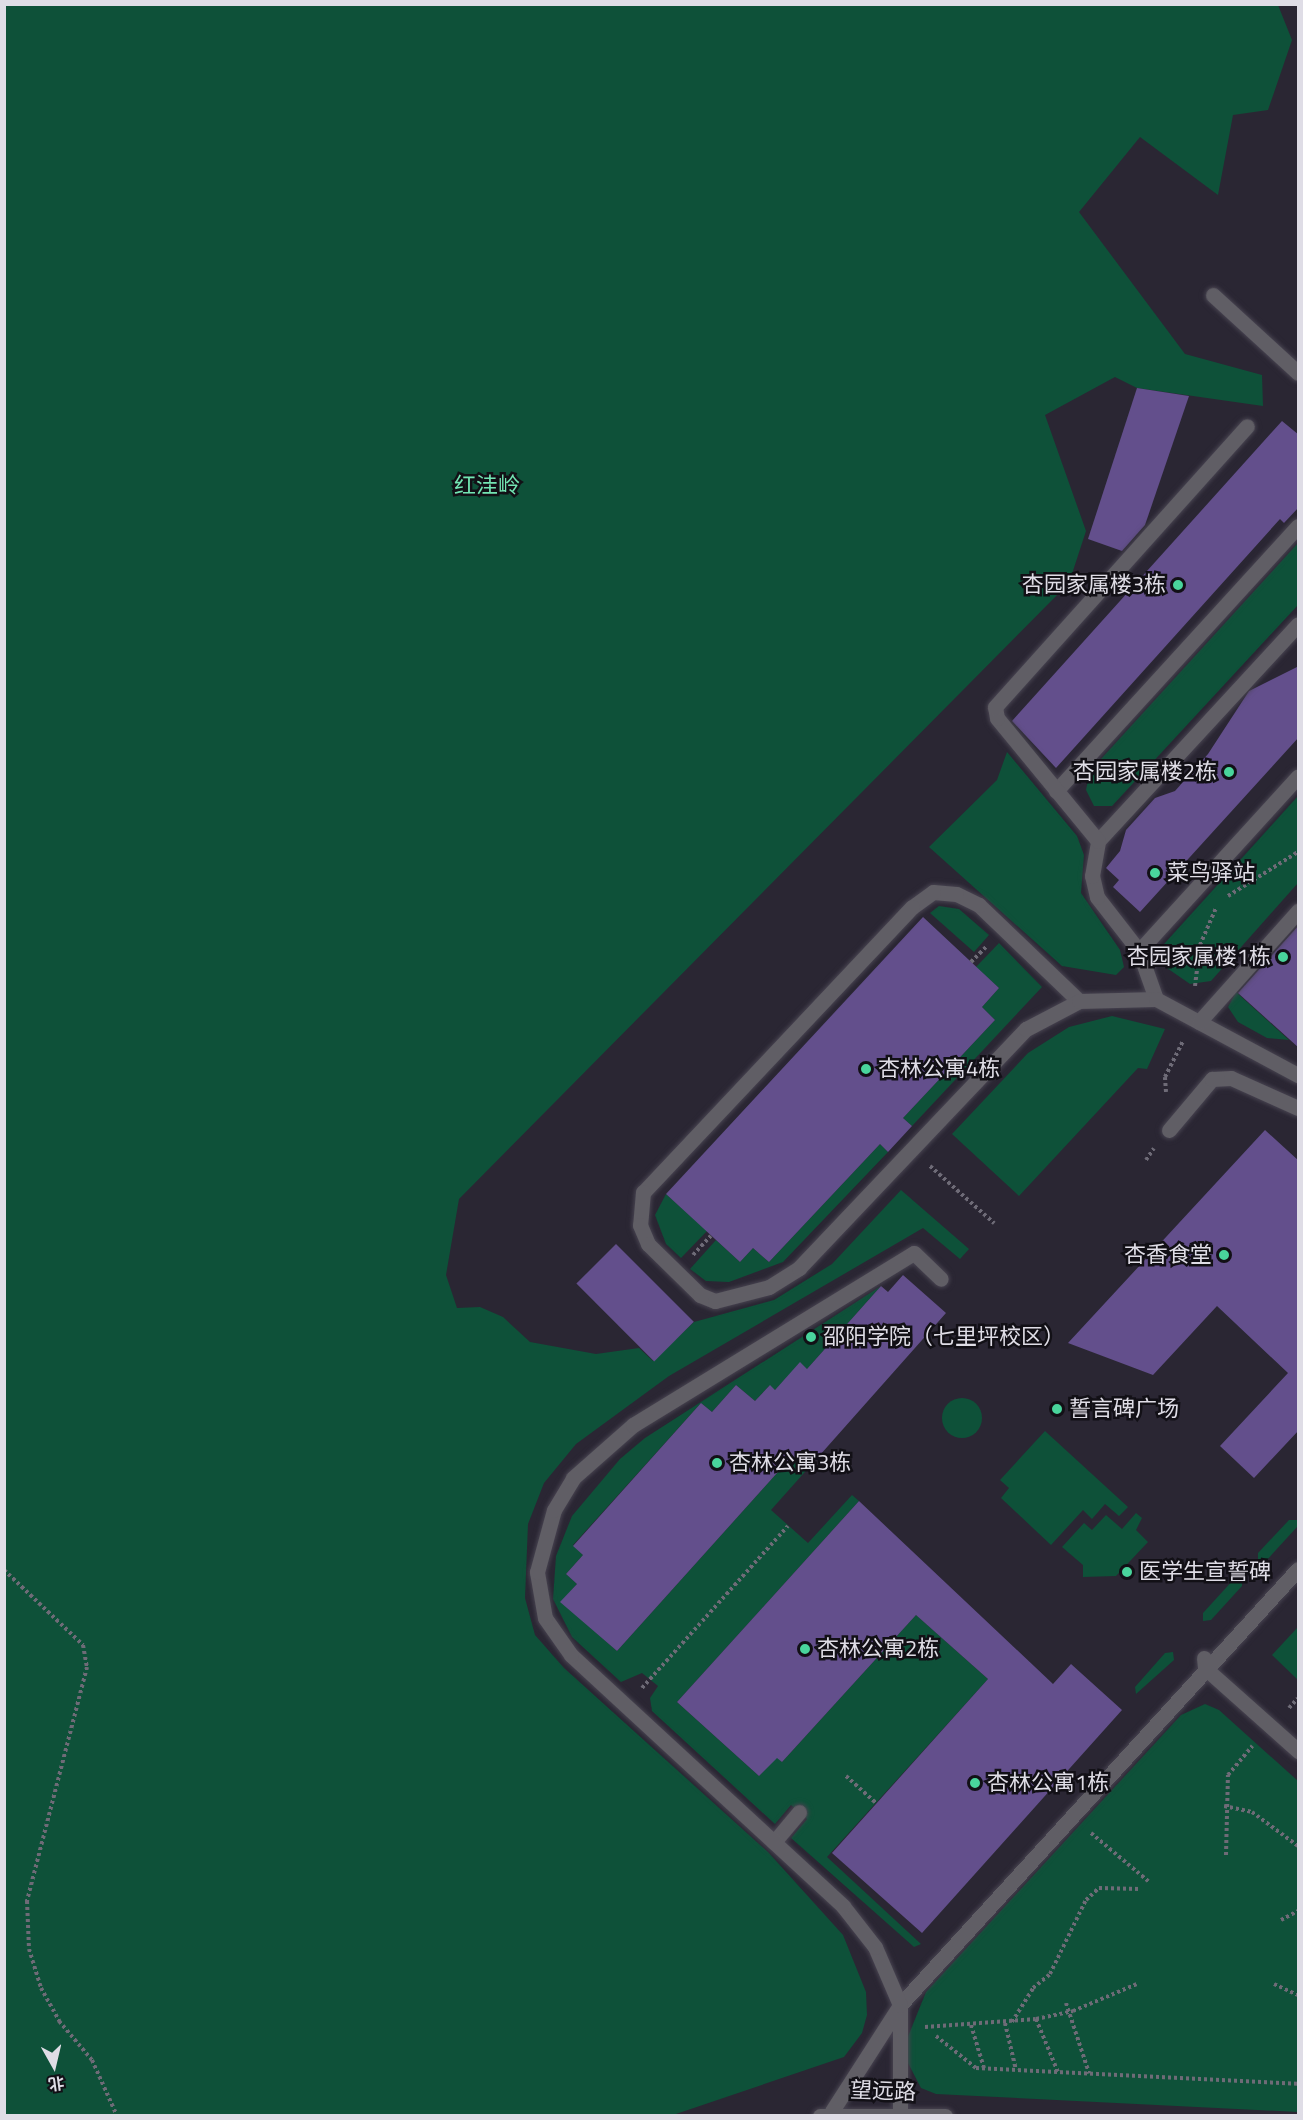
<!DOCTYPE html>
<meta charset="utf-8">
<style>
body{margin:0}
#map{position:relative;width:1303px;height:2120px;overflow:hidden;background:#2a2633;font-family:"Titillium Web","Noto Sans SC",sans-serif}
div>[style]{position:absolute}
.green>*{inset:0;background:#0e5139}
.round{border-radius:50%}
.building>*{inset:0;background:#634f8c;transform-origin:0 0}
.path>*{height:4px;margin-top:-2px;transform-origin:0;background:repeating-linear-gradient(90deg,#6e6b77 0 3px,transparent 0 6px)}
.roads{filter:drop-shadow(0 0 2px #474350) drop-shadow(0 0 2px #474350)}
.lane>*{height:15px;margin:-7.5px;padding:0 7.5px;transform-origin:7.5px;border-radius:7.5px;background:#605e65}
.dots>*{width:16px;height:16px;translate:-50% -50%;box-sizing:border-box;border:3px solid #121016;border-radius:50%}
span{translate:-50% -50%;white-space:nowrap;text-align:center;line-height:1.15;-webkit-text-stroke:5px #121016;paint-order:stroke}
.park-label{font-size:22px;color:#73e5b3}
.poi-label{font-size:22px;color:#dfdde6}
.right{translate:-100% -50%;text-align:right}
.left{translate:0 -50%;text-align:left}
.street-label{font-size:22px;color:#dfdde6}
.frame{position:absolute;inset:0;border:6px solid #dfdde6;pointer-events:none}
.north{position:absolute;left:24px;top:2036px;width:60px;height:60px;-webkit-text-stroke:4px #121016;paint-order:stroke;rotate:172deg;font-size:16px;font-weight:700;line-height:24px;text-align:center;color:#dfdde6}
.north::after{content:'';display:block;margin:auto;width:21px;height:27px;background:#dfdde6;clip-path:polygon(50% 0,100% 100%,50% 72%,0 100%)}
</style>
<div id="map">
<div class="green">
<i style="clip-path:polygon(5px 5px,1278px 5px,1292px 40px,1268px 110px,1233px 115px,1218px 195px,1140px 137px,1079px 212px,1185px 354px,1262px 375px,1263px 406px,1137px 388px,1115px 377px,1045px 415px,1086px 531px,1069px 583px,459px 1199px,446px 1275px,457px 1308px,480px 1307px,503px 1317px,530px 1342px,596px 1354px,639px 1348px,653px 1361px,694px 1322px,774px 1300px,832px 1264px,901px 1190px,969px 1249px,960px 1259px,923px 1228px,669px 1376px,576px 1444px,544px 1483px,528px 1524px,525px 1598px,535px 1635px,564px 1668px,768px 1852px,843px 1935px,866px 1992px,867px 2015px,862px 2033px,844px 2057px,673px 2115px,5px 2116px)"></i>
<i style="clip-path:polygon(1298px 543px,1298px 605px,1112px 806px,1094px 806px,1086px 790px,1090px 771px)"></i>
<i style="clip-path:polygon(1007px 752px,1077px 836px,1084px 855px,1081px 893px,1120px 950px,1124px 967px,1116px 975px,1062px 966px,929px 847px,997px 780px)"></i>
<i style="clip-path:polygon(1298px 796px,1298px 883px,1211px 981px,1190px 984px,1164px 966px,1164px 944px)"></i>
<i style="clip-path:polygon(939px 906px,959px 909px,989px 935px,974px 952px,930px 913px)"></i>
<i style="clip-path:polygon(999px 943px,1042px 987px,912px 1126px,903px 1118px,995px 1020px,982px 1007px,999px 988px,976px 967px)"></i>
<i style="clip-path:polygon(1236px 992px,1289px 1040px,1267px 1038px,1238px 1022px,1228px 1007px)"></i>
<i style="clip-path:polygon(1112px 1016px,1165px 1029px,1147px 1069px,1138px 1068px,1019px 1196px,952px 1134px,1028px 1053px,1069px 1027px)"></i>
<i style="clip-path:polygon(880px 1144px,888px 1152px,783px 1262px,729px 1282px,706px 1281px,690px 1269px,716px 1240px,740px 1262px,753px 1248px,769px 1262px)"></i>
<i style="clip-path:polygon(666px 1194px,707px 1231px,681px 1258px,666px 1244px,655px 1215px)"></i>
<i style="clip-path:polygon(881px 1286px,807px 1369px,800px 1363px,775px 1390px,769px 1386px,755px 1401px,736px 1385px,712px 1412px,701px 1403px,573px 1545px,583px 1555px,566px 1574px,577px 1584px,561px 1602px,617px 1651px,787px 1462px,801px 1454px,812px 1464px,771px 1510px,808px 1543px,852px 1495px,859px 1501px,677px 1702px,759px 1776px,777px 1757px,782px 1762px,916px 1615px,988px 1679px,827px 1857px,921px 1944px,914px 1947px,791px 1838px,807px 1819px,791px 1805px,775px 1824px,652px 1711px,650px 1698px,658px 1686px,642px 1673px,621px 1682px,572px 1637px,553px 1599px,556px 1556px,572px 1516px,620px 1459px,645px 1438px)"></i>
<i class="round" style="left:942px;top:1398px;width:40px;height:40px"></i>
<i style="clip-path:polygon(1045px 1431px,1128px 1507px,1119px 1516px,1105px 1504px,1092px 1519px,1083px 1510px,1051px 1545px,1001px 1498px,1009px 1488px,1000px 1480px)"></i>
<i style="clip-path:polygon(1136px 1513px,1142px 1518px,1136px 1530px,1148px 1542px,1116px 1576px,1083px 1577px,1083px 1565px,1062px 1547px,1084px 1523px,1092px 1530px,1106px 1515px,1122px 1529px)"></i>
<i style="clip-path:polygon(1289px 1520px,1297px 1520px,1297px 1527px,1266px 1561px,1258px 1562px,1258px 1553px)"></i>
<i style="clip-path:polygon(1234px 1579px,1242px 1580px,1242px 1586px,1211px 1620px,1203px 1621px,1203px 1613px)"></i>
<i style="clip-path:polygon(1298px 1627px,1298px 1680px,1272px 1655px)"></i>
<i style="clip-path:polygon(1165px 1653px,1173px 1652px,1174px 1660px,1136px 1694px,1135px 1687px)"></i>
<i style="clip-path:polygon(1205px 1704px,1219px 1710px,1298px 1781px,1298px 2112px,936px 2094px,921px 2088px,908px 2063px,907px 2039px,926px 1992px,1181px 1715px)"></i>
</div>
<div class="building">
<i style="clip-path:polygon(1137px 388px,1189px 396px,1145px 525px,1122px 551px,1088px 539px)"></i>
<i style="clip-path:polygon(1282px 421px,1299px 435px,1299px 507px,1284px 523px,1280px 519px,1056px 768px,1012px 721px)"></i>
<i style="clip-path:polygon(1299px 666px,1299px 737px,1140px 912px,1113px 887px,1119px 880px,1106px 868px,1120px 851px,1126px 830px,1155px 798px,1175px 791px,1208px 754px,1249px 691px)"></i>
<i style="clip-path:polygon(923px 917px,999px 988px,982px 1007px,995px 1020px,903px 1118px,912px 1126px,888px 1152px,880px 1144px,769px 1262px,753px 1248px,740px 1262px,666px 1194px)"></i>
<i style="clip-path:polygon(1299px 925px,1299px 1048px,1238px 993px)"></i>
<i style="clip-path:polygon(1265px 1130px,1299px 1161px,1299px 1430px,1254px 1478px,1220px 1446px,1288px 1373px,1217px 1306px,1153px 1375px,1068px 1343px)"></i>
<i style="left:616px;top:1244px;width:110px;height:56px;rotate:45deg"></i>
<i style="clip-path:polygon(903px 1275px,946px 1313px,812px 1464px,801px 1454px,791px 1465px,787px 1462px,617px 1651px,560px 1602px,577px 1584px,566px 1574px,583px 1555px,573px 1546px,701px 1403px,712px 1412px,736px 1385px,755px 1401px,770px 1385px,775px 1390px,800px 1362px,807px 1369px,881px 1286px,888px 1292px)"></i>
<i style="clip-path:polygon(859px 1501px,1053px 1684px,1071px 1664px,1122px 1710px,922px 1933px,832px 1853px,988px 1679px,916px 1615px,782px 1762px,777px 1758px,759px 1776px,677px 1702px)"></i>
</div>
<div class="path">
<i style="left:1228px;top:896px;width:83px;rotate:-32.2deg"></i>
<i style="left:971px;top:962px;width:21px;rotate:-45deg"></i>
<i style="left:1195px;top:986px;width:41px;rotate:-83deg"></i>
<i style="left:1200px;top:945px;width:40px;rotate:-66.6deg"></i>
<i style="left:1166px;top:1092px;width:15px;rotate:-94deg"></i>
<i style="left:1165px;top:1077px;width:40px;rotate:-63.4deg"></i>
<i style="left:1146px;top:1160px;width:14px;rotate:-56deg"></i>
<i style="left:930px;top:1166px;width:86px;rotate:41.7deg"></i>
<i style="left:693px;top:1255px;width:26px;rotate:-47deg"></i>
<i style="left:4px;top:1570px;width:109px;rotate:43.5deg"></i>
<i style="left:83px;top:1645px;width:22px;rotate:80deg"></i>
<i style="left:87px;top:1667px;width:242px;rotate:104.4deg"></i>
<i style="left:27px;top:1901px;width:48px;rotate:87.6deg"></i>
<i style="left:29px;top:1949px;width:41px;rotate:72.9deg"></i>
<i style="left:41px;top:1988px;width:38px;rotate:61deg"></i>
<i style="left:59px;top:2021px;width:51px;rotate:49.8deg"></i>
<i style="left:92px;top:2060px;width:61px;rotate:65.9deg"></i>
<i style="left:642px;top:1688px;width:218px;rotate:-48deg"></i>
<i style="left:1289px;top:1708px;width:13px;rotate:-48deg"></i>
<i style="left:846px;top:1776px;width:40px;rotate:42deg"></i>
<i style="left:1224px;top:1806px;width:29px;rotate:12deg"></i>
<i style="left:1252px;top:1812px;width:57px;rotate:36.5deg"></i>
<i style="left:1091px;top:1833px;width:75px;rotate:40.1deg"></i>
<i style="left:1226px;top:1855px;width:80px;rotate:-88.6deg"></i>
<i style="left:1228px;top:1775px;width:38px;rotate:-50deg"></i>
<i style="left:1281px;top:1920px;width:19px;rotate:-28deg"></i>
<i style="left:1274px;top:1984px;width:26px;rotate:25deg"></i>
<i style="left:1066px;top:2003px;width:74px;rotate:71.8deg"></i>
<i style="left:1036px;top:2019px;width:57px;rotate:67.5deg"></i>
<i style="left:1012px;top:2022px;width:40px;rotate:-58deg"></i>
<i style="left:1033px;top:1988px;width:22px;rotate:-39deg"></i>
<i style="left:1050px;top:1974px;width:82px;rotate:-64.1deg"></i>
<i style="left:1086px;top:1900px;width:18px;rotate:-43deg"></i>
<i style="left:1099px;top:1888px;width:41px;rotate:1.4deg"></i>
<i style="left:1005px;top:2023px;width:48px;rotate:76.8deg"></i>
<i style="left:971px;top:2025px;width:45px;rotate:73.2deg"></i>
<i style="left:925px;top:2027px;width:111px;rotate:-4.1deg"></i>
<i style="left:1036px;top:2019px;width:38px;rotate:-12deg"></i>
<i style="left:1073px;top:2011px;width:69px;rotate:-22.9deg"></i>
<i style="left:936px;top:2036px;width:51px;rotate:38.7deg"></i>
<i style="left:976px;top:2068px;width:322px;rotate:2.8deg"></i>
</div>
<div class="roads">
<div class="lane">
<i style="left:1213px;top:295px;width:115px;rotate:42.5deg"></i>
<i style="left:1056px;top:791px;width:359px;rotate:-47.6deg"></i>
<i style="left:1098px;top:841px;width:295px;rotate:-47.3deg"></i>
<i style="left:1139px;top:951px;width:236px;rotate:-47.7deg"></i>
<i style="left:1156px;top:999px;width:51px;rotate:-109.5deg"></i>
<i style="left:1139px;top:951px;width:68px;rotate:-127.9deg"></i>
<i style="left:1097px;top:897px;width:22px;rotate:-103deg"></i>
<i style="left:1092px;top:876px;width:36px;rotate:-80deg"></i>
<i style="left:1098px;top:841px;width:159px;rotate:-129.4deg"></i>
<i style="left:997px;top:718px;width:11px;rotate:-100deg"></i>
<i style="left:995px;top:707px;width:377px;rotate:-48.1deg"></i>
<i style="left:1079px;top:1001px;width:139px;rotate:-136.2deg"></i>
<i style="left:979px;top:905px;width:25px;rotate:-154deg"></i>
<i style="left:956px;top:894px;width:23px;rotate:-175deg"></i>
<i style="left:933px;top:892px;width:26px;rotate:144deg"></i>
<i style="left:912px;top:907px;width:392px;rotate:133.3deg"></i>
<i style="left:643px;top:1192px;width:33px;rotate:95deg"></i>
<i style="left:640px;top:1225px;width:21px;rotate:67deg"></i>
<i style="left:648px;top:1244px;width:73px;rotate:44.4deg"></i>
<i style="left:700px;top:1295px;width:16px;rotate:22deg"></i>
<i style="left:715px;top:1301px;width:56px;rotate:-14.5deg"></i>
<i style="left:769px;top:1287px;width:36px;rotate:-32deg"></i>
<i style="left:799px;top:1268px;width:330px;rotate:-46.5deg"></i>
<i style="left:1026px;top:1029px;width:60px;rotate:-27.8deg"></i>
<i style="left:1079px;top:1001px;width:77px;rotate:-1.5deg"></i>
<i style="left:1156px;top:999px;width:161px;rotate:28.2deg"></i>
<i style="left:1199px;top:1022px;width:149px;rotate:-48.3deg"></i>
<i style="left:1169px;top:1130px;width:67px;rotate:-49.9deg"></i>
<i style="left:1212px;top:1079px;width:19px;rotate:-3deg"></i>
<i style="left:1231px;top:1078px;width:73px;rotate:24.1deg"></i>
<i style="left:1204px;top:1658px;width:10px;rotate:84deg"></i>
<i style="left:1205px;top:1668px;width:125px;rotate:41.7deg"></i>
<i style="left:774px;top:1842px;width:39px;rotate:-50deg"></i>
<i style="left:832px;top:2111px;width:126px;rotate:-57.3deg"></i>
<i style="left:900px;top:2005px;width:590px;rotate:-47.61deg"></i>
<i style="left:820px;top:2116px;width:125px"></i>
<i style="left:900px;top:2116px;width:111px;rotate:-90deg"></i>
<i style="left:900px;top:2005px;width:63px;rotate:-113.3deg"></i>
<i style="left:875px;top:1947px;width:52px;rotate:-128deg"></i>
<i style="left:843px;top:1906px;width:370px;rotate:-137.3deg"></i>
<i style="left:571px;top:1655px;width:45px;rotate:-125.1deg"></i>
<i style="left:545px;top:1618px;width:47px;rotate:-99.9deg"></i>
<i style="left:537px;top:1572px;width:64px;rotate:-74.7deg"></i>
<i style="left:554px;top:1510px;width:37px;rotate:-59deg"></i>
<i style="left:573px;top:1478px;width:80px;rotate:-41.5deg"></i>
<i style="left:633px;top:1425px;width:329px;rotate:-31.5deg"></i>
<i style="left:914px;top:1253px;width:37px;rotate:44deg"></i>
</div>
</div>
<div class="dots">
<i style="left:1178px;top:585px;background:#49d49c"></i>
<i style="left:1229px;top:772px;background:#49d49c"></i>
<i style="left:1155px;top:873px;background:#49d49c"></i>
<i style="left:1283px;top:957px;background:#49d49c"></i>
<i style="left:866px;top:1069px;background:#49d49c"></i>
<i style="left:1224px;top:1255px;background:#49d49c"></i>
<i style="left:811px;top:1337px;background:#49d49c"></i>
<i style="left:1057px;top:1409px;background:#49d49c"></i>
<i style="left:717px;top:1463px;background:#49d49c"></i>
<i style="left:1127px;top:1572px;background:#49d49c"></i>
<i style="left:805px;top:1649px;background:#49d49c"></i>
<i style="left:975px;top:1783px;background:#49d49c"></i>
</div>
<div class="park-label">
<span style="left:487px;top:486px">红洼岭</span>
</div>
<div class="poi-label">
<span class="right" style="left:1166px;top:585px">杏园家属楼3栋</span>
<span class="right" style="left:1217px;top:772px">杏园家属楼2栋</span>
<span class="left" style="left:1167px;top:873px">菜鸟驿站</span>
<span class="right" style="left:1271px;top:957px">杏园家属楼1栋</span>
<span class="left" style="left:878px;top:1069px">杏林公寓4栋</span>
<span class="right" style="left:1212px;top:1255px">杏香食堂</span>
<span class="left" style="left:823px;top:1337px">邵阳学院（七里坪校区）</span>
<span class="left" style="left:1069px;top:1409px">誓言碑广场</span>
<span class="left" style="left:729px;top:1463px">杏林公寓3栋</span>
<span class="left" style="left:1139px;top:1572px">医学生宣誓碑</span>
<span class="left" style="left:817px;top:1649px">杏林公寓2栋</span>
<span class="left" style="left:987px;top:1783px">杏林公寓1栋</span>
</div>
<div class="street-label">
<span style="left:883px;top:2091px;rotate:2deg">望远路</span>
</div>
<div class="frame"></div>
<div class="north">北</div>
</div>
